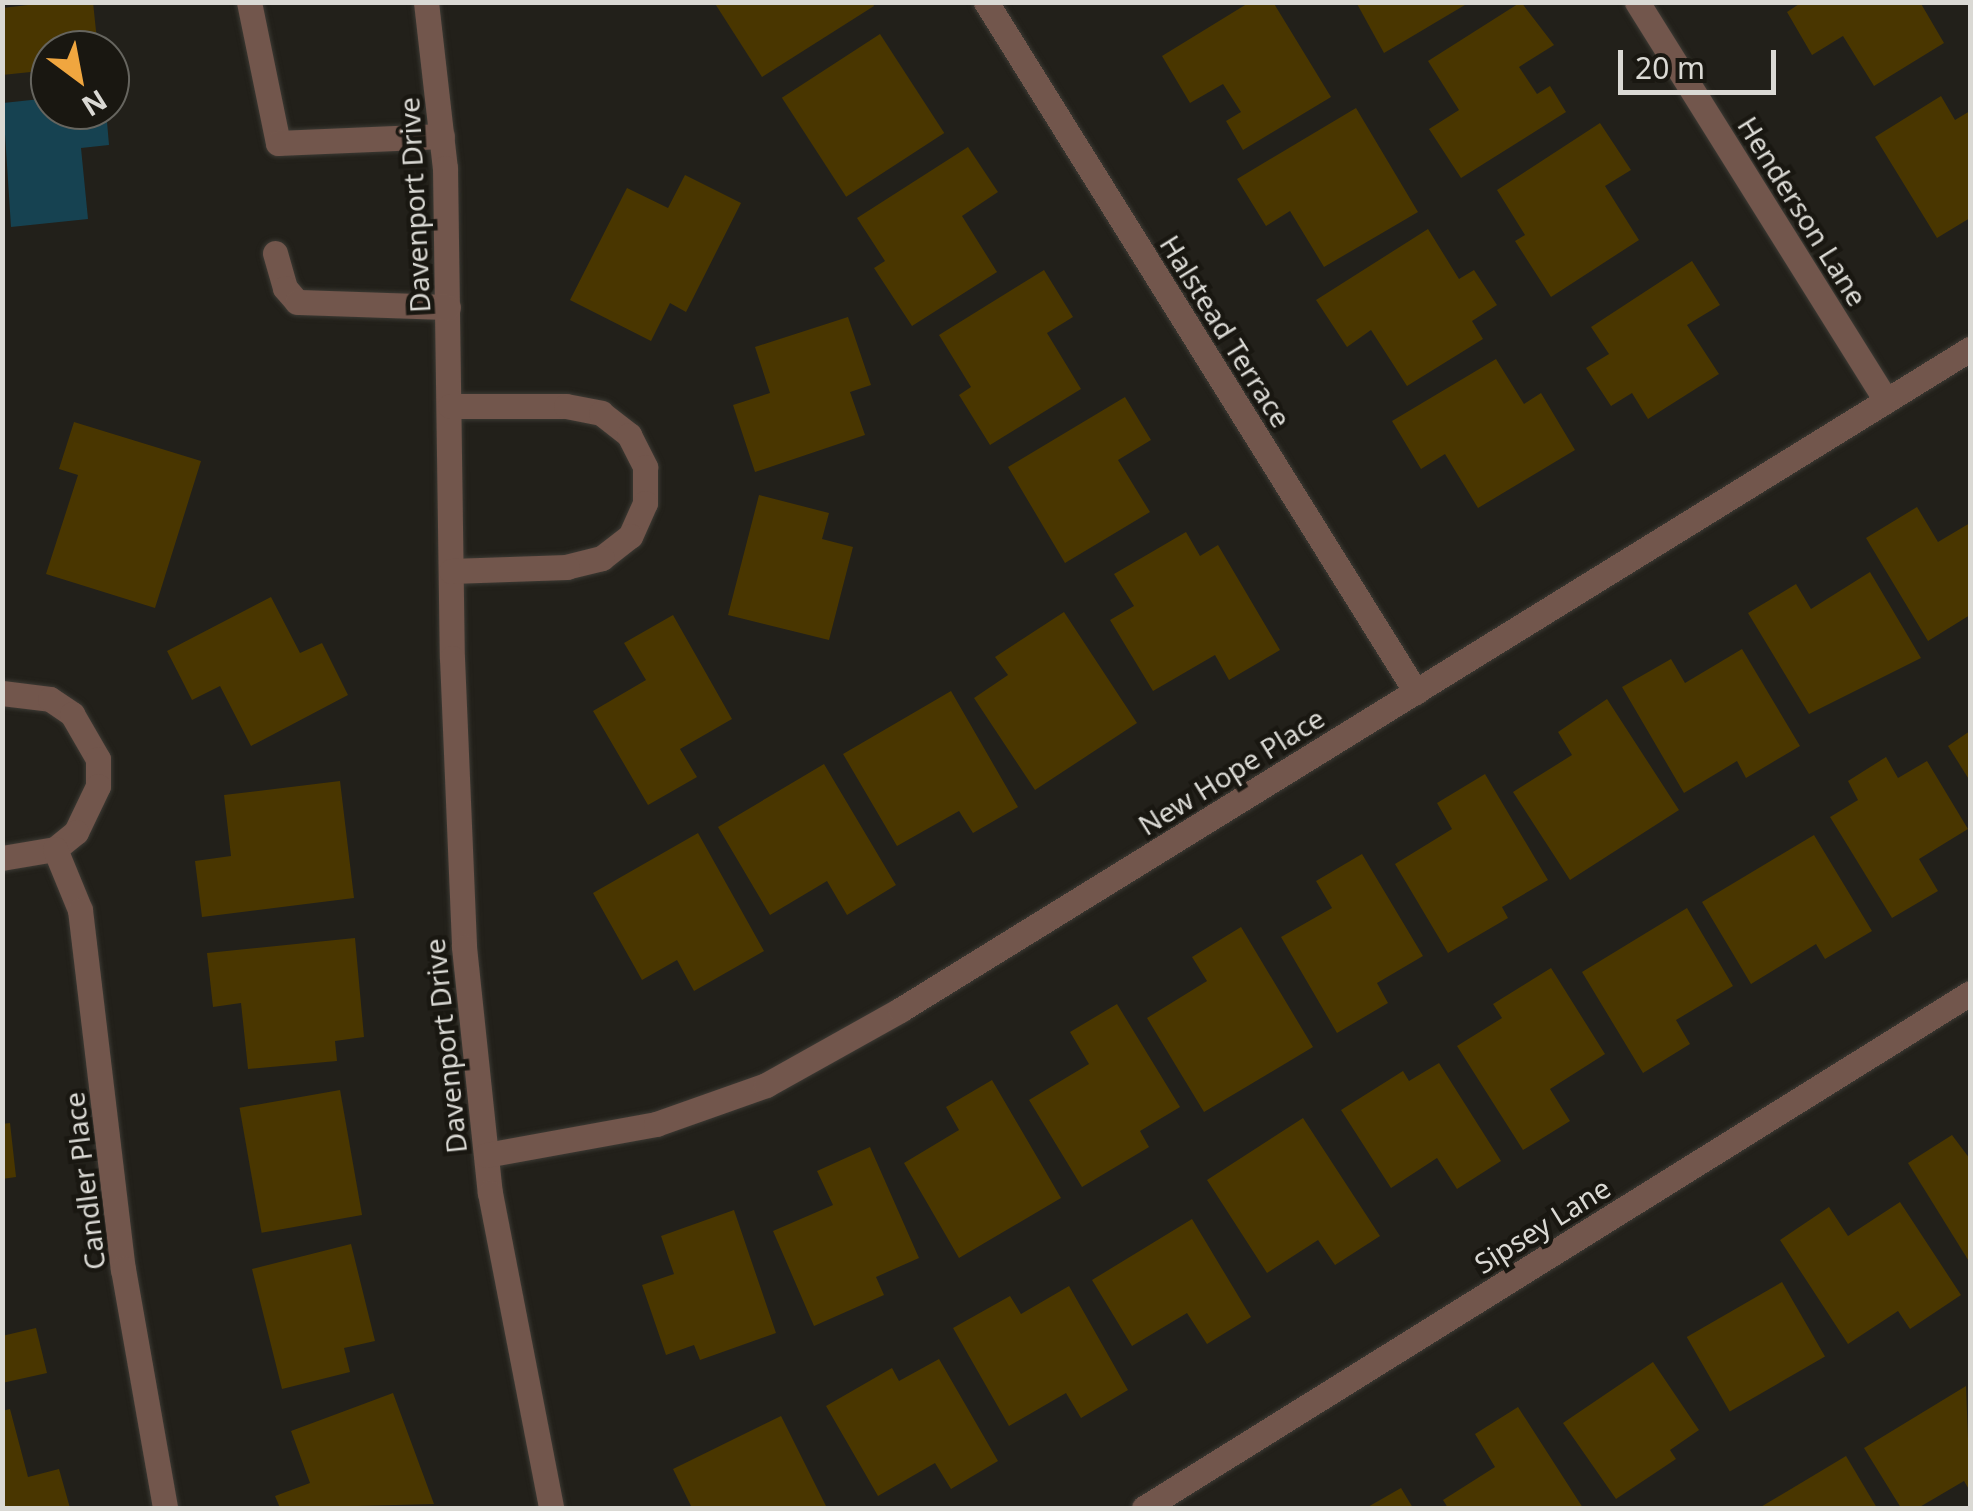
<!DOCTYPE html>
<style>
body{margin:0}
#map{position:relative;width:1973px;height:1511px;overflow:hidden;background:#22201a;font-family:"Noto Sans",sans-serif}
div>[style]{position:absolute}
.water>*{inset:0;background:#164251}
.building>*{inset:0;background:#493600;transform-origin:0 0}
.roads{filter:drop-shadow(0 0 2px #3c3a34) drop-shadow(0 0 2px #3c3a34)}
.minor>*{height:25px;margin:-12.5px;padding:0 12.5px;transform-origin:12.5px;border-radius:12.5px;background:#72564c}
span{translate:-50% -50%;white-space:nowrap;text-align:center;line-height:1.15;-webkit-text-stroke:9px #191711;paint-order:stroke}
.street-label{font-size:28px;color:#dad9d4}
.frame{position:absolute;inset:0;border:5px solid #dad9d4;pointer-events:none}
.north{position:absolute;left:30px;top:30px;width:100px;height:100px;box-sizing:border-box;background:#191711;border:2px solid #66655f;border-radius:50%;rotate:148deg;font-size:28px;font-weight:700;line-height:40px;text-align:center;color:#dad9d4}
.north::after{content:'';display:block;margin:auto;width:35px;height:45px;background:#f0a63f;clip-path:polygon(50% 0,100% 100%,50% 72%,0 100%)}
.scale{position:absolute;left:1618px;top:50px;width:158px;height:45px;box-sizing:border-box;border:5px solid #dad9d4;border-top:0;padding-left:12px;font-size:30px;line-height:35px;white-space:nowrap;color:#dad9d4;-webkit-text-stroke:8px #191711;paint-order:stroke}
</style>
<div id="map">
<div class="water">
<i style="clip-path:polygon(50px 98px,50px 110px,106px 110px,109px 145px,81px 148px,88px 219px,11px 227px,3px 103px)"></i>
</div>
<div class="building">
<i style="clip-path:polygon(54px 2px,93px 2px,98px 50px,50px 50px,50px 70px,2px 75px,2px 8px)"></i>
<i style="clip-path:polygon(714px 2px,872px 2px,874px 6px,762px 77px)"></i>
<i style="clip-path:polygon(1250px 2px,1273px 2px,1331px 97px,1243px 150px,1226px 121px,1241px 112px,1223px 84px,1190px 103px,1162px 56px)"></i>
<i style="clip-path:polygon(1356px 2px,1470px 2px,1384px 53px)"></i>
<i style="clip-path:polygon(1521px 2px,1554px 45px,1519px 67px,1537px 94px,1550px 86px,1566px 112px,1461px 178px,1429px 129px,1459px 110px,1428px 61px)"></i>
<i style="clip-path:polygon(1802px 2px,1920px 2px,1944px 43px,1874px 86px,1843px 36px,1812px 55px,1787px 12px)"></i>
<i style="left:880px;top:34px;width:118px;height:117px;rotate:57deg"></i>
<i style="clip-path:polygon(1941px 96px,1955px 120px,1970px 111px,1970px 218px,1937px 238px,1875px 137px)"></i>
<i style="clip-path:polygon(1356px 108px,1418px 212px,1324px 267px,1290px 211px,1266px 226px,1237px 179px)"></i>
<i style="clip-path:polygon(1600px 123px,1631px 170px,1605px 186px,1639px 240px,1551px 297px,1515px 241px,1525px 235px,1497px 190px)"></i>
<i style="clip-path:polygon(968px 147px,998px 192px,962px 216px,997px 272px,912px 326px,874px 268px,885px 261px,857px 218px)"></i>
<i style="clip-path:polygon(685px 175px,741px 203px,686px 312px,670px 303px,651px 341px,570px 300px,627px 188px,668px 208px)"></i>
<i style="clip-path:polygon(1428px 229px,1459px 279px,1474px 270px,1497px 305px,1472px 321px,1483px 339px,1407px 386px,1371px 330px,1347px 347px,1316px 300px)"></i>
<i style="clip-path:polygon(1692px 261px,1720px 305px,1687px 325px,1719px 374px,1648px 419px,1632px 393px,1611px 406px,1586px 368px,1609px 354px,1591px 327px)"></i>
<i style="clip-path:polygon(1044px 270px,1073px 317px,1047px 333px,1081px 389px,990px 445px,959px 395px,971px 387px,939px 335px)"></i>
<i style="clip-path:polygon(848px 317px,871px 385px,850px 392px,865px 435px,755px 472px,733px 405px,770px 393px,755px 347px)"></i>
<i style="clip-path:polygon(1496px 359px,1524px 404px,1541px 393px,1575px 450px,1478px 508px,1445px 454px,1421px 469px,1392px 421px)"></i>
<i style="clip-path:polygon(1125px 397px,1151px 440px,1118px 460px,1150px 512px,1065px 563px,1008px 467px)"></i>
<i style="clip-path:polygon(74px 422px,201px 461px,155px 608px,46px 574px,78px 475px,59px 469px)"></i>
<i style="clip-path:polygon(759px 495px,829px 513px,822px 539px,853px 547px,829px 640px,728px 615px)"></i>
<i style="clip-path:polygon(1917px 507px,1938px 542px,1970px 523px,1970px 615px,1928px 641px,1866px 538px)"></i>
<i style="clip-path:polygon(1186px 532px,1200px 556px,1218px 545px,1280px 650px,1229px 680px,1215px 655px,1153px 691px,1110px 620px,1134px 606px,1114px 574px)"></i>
<i style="clip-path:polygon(1870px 572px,1921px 658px,1809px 714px,1748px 613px,1796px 584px,1811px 609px)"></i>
<i style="clip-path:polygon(271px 597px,300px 653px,322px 643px,348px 695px,251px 746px,220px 686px,192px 700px,167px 651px)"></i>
<i style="clip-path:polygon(1064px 612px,1137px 723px,1035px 790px,974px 698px,1008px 675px,995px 657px)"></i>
<i style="clip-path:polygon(673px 615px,732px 719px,680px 749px,697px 777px,648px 805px,593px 711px,646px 680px,624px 643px)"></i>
<i style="clip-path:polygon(1742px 649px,1800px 746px,1746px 778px,1737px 761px,1684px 793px,1622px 687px,1671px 659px,1685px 683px)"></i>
<i style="clip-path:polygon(951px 691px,1018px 807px,973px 833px,959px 811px,897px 846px,843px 754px)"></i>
<i style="clip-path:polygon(1607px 699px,1679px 810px,1570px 880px,1513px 792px,1572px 755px,1558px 732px)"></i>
<i style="clip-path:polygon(1970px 731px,1970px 781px,1948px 746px)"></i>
<i style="clip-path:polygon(1886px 757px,1898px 778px,1927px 761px,1968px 829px,1919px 859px,1938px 891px,1892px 918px,1830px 817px,1858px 800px,1848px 781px)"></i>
<i style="clip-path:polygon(824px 764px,896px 885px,847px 915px,827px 881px,770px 915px,718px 827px)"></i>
<i style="clip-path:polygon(1485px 774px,1548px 880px,1502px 907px,1508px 918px,1448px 953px,1395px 864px,1452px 829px,1437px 803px)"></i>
<i style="clip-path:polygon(340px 781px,354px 898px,202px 917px,195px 861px,231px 856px,224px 795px)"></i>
<i style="clip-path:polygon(698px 833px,764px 951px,694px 991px,677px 960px,642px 980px,593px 893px)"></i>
<i style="clip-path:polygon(1814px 835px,1872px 931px,1825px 959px,1816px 944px,1751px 984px,1702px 902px)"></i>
<i style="clip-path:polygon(1362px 854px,1423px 956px,1377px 983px,1388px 1003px,1337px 1033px,1281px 937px,1332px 908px,1316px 881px)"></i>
<i style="clip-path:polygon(1687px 908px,1733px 986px,1676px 1020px,1690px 1044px,1643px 1073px,1582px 972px)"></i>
<i style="clip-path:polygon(1241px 927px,1313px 1047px,1204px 1112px,1147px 1018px,1207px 981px,1192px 957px)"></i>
<i style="clip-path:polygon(355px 938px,364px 1037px,335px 1041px,337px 1061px,248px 1069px,241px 1003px,213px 1007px,207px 953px)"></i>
<i style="clip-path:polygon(1551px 968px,1605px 1054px,1550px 1089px,1570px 1121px,1523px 1150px,1457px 1046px,1502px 1018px,1493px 1004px)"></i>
<i style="clip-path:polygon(1117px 1004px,1180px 1107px,1140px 1131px,1149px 1147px,1082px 1187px,1029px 1100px,1089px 1064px,1070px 1032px)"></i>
<i style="clip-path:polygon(1439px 1063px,1501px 1161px,1457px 1189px,1437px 1158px,1391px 1188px,1341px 1110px,1403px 1071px,1409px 1081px)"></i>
<i style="clip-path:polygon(992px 1080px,1061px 1198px,959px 1258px,904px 1163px,959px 1130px,946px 1107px)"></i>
<i style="left:340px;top:1090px;width:127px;height:102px;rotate:80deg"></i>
<i style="clip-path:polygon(1303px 1118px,1380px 1236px,1335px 1265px,1318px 1240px,1267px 1273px,1207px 1180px)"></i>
<i style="clip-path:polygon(10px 1123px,16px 1177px,2px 1179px,2px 1124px)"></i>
<i style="clip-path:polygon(1952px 1135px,1970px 1159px,1970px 1263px,1908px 1163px)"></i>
<i style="clip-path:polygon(870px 1147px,919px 1258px,876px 1277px,884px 1295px,814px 1326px,773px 1231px,833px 1205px,817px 1171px)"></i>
<i style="clip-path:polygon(1900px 1202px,1961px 1295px,1910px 1329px,1898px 1311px,1848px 1344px,1780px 1240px,1829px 1207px,1848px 1236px)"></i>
<i style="clip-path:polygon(734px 1210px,776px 1333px,700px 1360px,694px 1345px,666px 1355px,642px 1285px,674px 1274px,661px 1236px)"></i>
<i style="clip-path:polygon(1192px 1219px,1251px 1317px,1207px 1344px,1187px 1313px,1132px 1346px,1092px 1280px)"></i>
<i style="clip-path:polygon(351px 1244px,375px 1341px,344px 1348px,350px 1372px,282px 1389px,252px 1269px)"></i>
<i style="left:1782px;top:1282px;width:86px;height:110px;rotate:60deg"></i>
<i style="clip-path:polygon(1069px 1286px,1128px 1390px,1081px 1418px,1066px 1393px,1009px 1426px,953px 1328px,1010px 1296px,1021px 1314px)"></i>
<i style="clip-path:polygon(36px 1328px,47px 1373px,2px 1383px,2px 1336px)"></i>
<i style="clip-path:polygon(939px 1359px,998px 1461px,951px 1489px,935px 1463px,878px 1496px,826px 1406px,892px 1368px,899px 1381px)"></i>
<i style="clip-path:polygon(1653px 1362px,1699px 1430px,1670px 1450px,1676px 1459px,1616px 1499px,1563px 1423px)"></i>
<i style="clip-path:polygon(1966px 1386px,1970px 1491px,1964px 1481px,1918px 1508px,1901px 1508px,1864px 1448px)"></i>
<i style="clip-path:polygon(393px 1393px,434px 1504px,280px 1508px,275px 1496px,310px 1483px,291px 1431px)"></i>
<i style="clip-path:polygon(1518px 1407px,1583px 1508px,1448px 1508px,1443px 1500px,1495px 1467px,1475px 1434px)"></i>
<i style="clip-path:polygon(10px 1409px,28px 1477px,59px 1469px,70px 1508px,2px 1508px,2px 1411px)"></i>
<i style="clip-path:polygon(781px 1416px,827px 1508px,692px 1508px,673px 1469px)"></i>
<i style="clip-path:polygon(1846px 1456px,1877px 1508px,1759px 1508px)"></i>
<i style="clip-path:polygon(1401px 1488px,1413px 1508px,1366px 1508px)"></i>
</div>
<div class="roads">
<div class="minor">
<i style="left:249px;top:2px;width:144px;rotate:78.4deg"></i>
<i style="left:278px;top:143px;width:164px;rotate:-2.4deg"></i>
<i style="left:426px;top:2px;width:167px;rotate:83.5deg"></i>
<i style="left:445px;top:168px;width:490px;rotate:89.2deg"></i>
<i style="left:452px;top:658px;width:289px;rotate:87.6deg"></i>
<i style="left:464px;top:947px;width:247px;rotate:84deg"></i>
<i style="left:490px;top:1193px;width:321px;rotate:79deg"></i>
<i style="left:986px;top:2px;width:813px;rotate:58.07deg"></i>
<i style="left:1637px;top:2px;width:470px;rotate:58deg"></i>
<i style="left:275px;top:253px;width:36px;rotate:74deg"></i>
<i style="left:285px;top:288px;width:18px;rotate:49deg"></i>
<i style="left:297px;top:302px;width:151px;rotate:1.9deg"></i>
<i style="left:450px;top:406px;width:116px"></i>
<i style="left:566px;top:406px;width:36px;rotate:11deg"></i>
<i style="left:601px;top:413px;width:36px;rotate:38deg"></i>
<i style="left:629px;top:435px;width:36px;rotate:63deg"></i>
<i style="left:645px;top:467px;width:36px;rotate:90deg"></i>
<i style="left:645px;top:503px;width:36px;rotate:114deg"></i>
<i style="left:630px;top:536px;width:36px;rotate:142deg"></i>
<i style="left:602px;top:558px;width:36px;rotate:166deg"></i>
<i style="left:567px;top:567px;width:116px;rotate:178deg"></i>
<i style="left:2px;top:693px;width:48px;rotate:7.1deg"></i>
<i style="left:50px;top:699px;width:27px;rotate:34deg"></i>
<i style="left:72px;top:714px;width:52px;rotate:60deg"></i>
<i style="left:98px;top:759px;width:27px;rotate:90deg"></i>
<i style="left:98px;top:786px;width:51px;rotate:115.6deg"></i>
<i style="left:76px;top:832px;width:27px;rotate:141deg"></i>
<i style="left:55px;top:849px;width:54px;rotate:170.4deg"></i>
<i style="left:55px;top:849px;width:66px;rotate:67.7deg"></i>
<i style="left:80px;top:910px;width:362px;rotate:83.2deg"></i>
<i style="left:123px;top:1269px;width:243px;rotate:80deg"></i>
<i style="left:486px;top:1155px;width:173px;rotate:-10.3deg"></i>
<i style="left:656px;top:1124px;width:117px;rotate:-19.5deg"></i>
<i style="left:766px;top:1085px;width:154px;rotate:-29.2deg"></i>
<i style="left:900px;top:1010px;width:1258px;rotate:-31.71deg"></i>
<i style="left:1144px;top:1508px;width:973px;rotate:-31.94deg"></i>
</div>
</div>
<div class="street-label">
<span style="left:414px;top:205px;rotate:-93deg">Davenport Drive</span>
<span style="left:1803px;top:211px;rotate:58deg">Henderson Lane</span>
<span style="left:1226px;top:331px;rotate:58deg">Halstead Terrace</span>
<span style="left:1231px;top:771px;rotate:-32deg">New Hope Place</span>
<span style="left:445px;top:1046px;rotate:-96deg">Davenport Drive</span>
<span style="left:84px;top:1181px;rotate:-97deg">Candler Place</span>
<span style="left:1542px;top:1225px;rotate:-32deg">Sipsey Lane</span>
</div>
<div class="frame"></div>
<div class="north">N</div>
<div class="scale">20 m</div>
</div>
